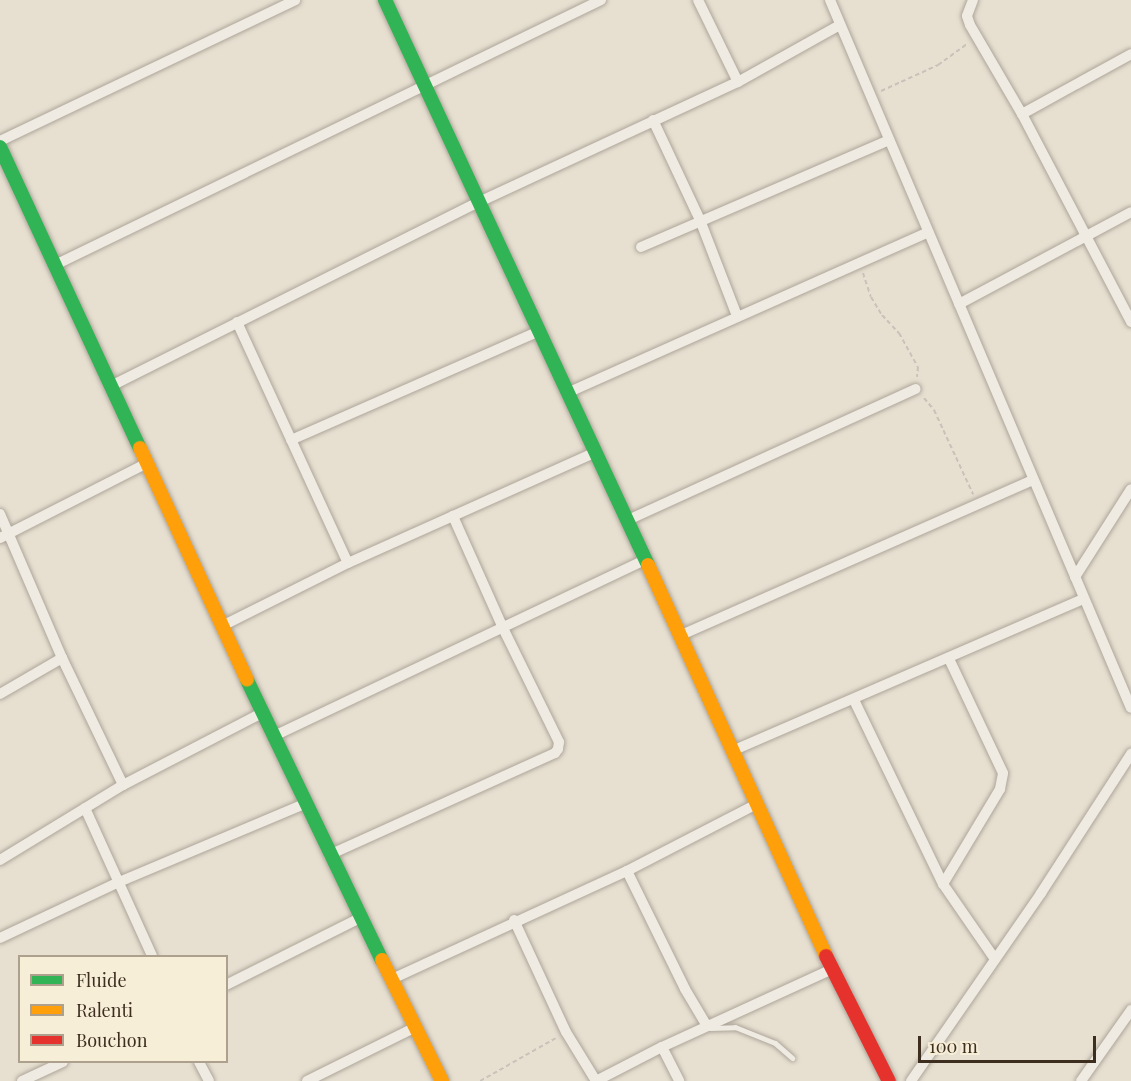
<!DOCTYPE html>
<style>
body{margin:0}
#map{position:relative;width:1131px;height:1081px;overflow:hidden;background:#e7e0d1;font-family:"Playfair Display",serif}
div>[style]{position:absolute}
.path>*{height:2px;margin-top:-1px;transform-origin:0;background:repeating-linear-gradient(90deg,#c8c2b9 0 4.5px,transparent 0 7.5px)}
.roads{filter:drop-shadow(0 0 2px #ada599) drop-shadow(0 0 2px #ada599)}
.lane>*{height:5px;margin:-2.5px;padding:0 2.5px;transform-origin:2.5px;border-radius:2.5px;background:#efebe3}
.street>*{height:10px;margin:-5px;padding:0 5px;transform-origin:5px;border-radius:5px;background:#efebe3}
.fast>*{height:14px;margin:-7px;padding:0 7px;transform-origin:7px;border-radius:7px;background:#30b455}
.slow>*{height:14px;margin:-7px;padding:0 7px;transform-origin:7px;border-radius:7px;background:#ff9f0a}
.jam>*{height:14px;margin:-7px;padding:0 7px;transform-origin:7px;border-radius:7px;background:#e5322d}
span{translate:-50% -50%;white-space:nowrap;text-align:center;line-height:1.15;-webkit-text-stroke:5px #f7eed8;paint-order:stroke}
.legend{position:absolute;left:18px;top:955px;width:210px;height:108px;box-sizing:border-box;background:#f7eed8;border:2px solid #ada18e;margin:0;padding:8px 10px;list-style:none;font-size:18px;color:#3d2e20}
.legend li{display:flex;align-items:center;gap:12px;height:30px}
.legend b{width:30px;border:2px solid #ada18e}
.scale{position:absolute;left:918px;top:1036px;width:178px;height:27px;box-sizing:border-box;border:3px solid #3d2e20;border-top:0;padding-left:8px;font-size:18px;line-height:21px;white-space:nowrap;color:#3d2e20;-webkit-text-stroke:4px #f7eed8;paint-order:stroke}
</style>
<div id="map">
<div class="path">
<i style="left:881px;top:91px;width:63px;rotate:-24.5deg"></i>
<i style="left:938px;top:65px;width:36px;rotate:-36deg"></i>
<i style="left:863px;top:273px;width:25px;rotate:72deg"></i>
<i style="left:871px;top:297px;width:21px;rotate:59deg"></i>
<i style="left:882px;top:315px;width:25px;rotate:47deg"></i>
<i style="left:899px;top:333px;width:39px;rotate:61deg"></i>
<i style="left:918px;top:367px;width:10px;rotate:96deg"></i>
<i style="left:924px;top:398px;width:16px;rotate:50deg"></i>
<i style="left:934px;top:410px;width:93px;rotate:65.1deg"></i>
<i style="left:480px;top:1081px;width:87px;rotate:-29.5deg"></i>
</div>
<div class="roads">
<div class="lane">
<i style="left:710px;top:1028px;width:25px;rotate:-2deg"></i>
<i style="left:735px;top:1027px;width:43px;rotate:21.8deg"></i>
<i style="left:775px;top:1043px;width:23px;rotate:41deg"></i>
</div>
<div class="street">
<i style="left:698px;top:0;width:91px;rotate:64deg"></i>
<i style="left:830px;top:0;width:769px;rotate:66.97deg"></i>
<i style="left:973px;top:0;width:17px;rotate:111deg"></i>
<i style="left:967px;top:16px;width:9px;rotate:72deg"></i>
<i style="left:970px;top:25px;width:103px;rotate:59.7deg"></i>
<i style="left:1022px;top:114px;width:235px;rotate:62.3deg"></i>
<i style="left:1022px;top:114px;width:124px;rotate:-28.8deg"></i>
<i style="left:653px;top:120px;width:110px;rotate:64.8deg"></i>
<i style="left:700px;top:220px;width:103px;rotate:68.9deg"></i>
<i style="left:0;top:141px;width:327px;rotate:-25.5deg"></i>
<i style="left:641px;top:247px;width:270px;rotate:-23.3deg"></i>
<i style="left:55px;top:265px;width:607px;rotate:-25.89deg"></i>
<i style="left:959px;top:304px;width:195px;rotate:-28.1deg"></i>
<i style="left:237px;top:322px;width:265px;rotate:65.3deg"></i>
<i style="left:111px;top:386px;width:411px;rotate:-26.6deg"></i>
<i style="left:479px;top:202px;width:285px;rotate:-24.9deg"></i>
<i style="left:738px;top:82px;width:117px;rotate:-29.2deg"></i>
<i style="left:567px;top:393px;width:395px;rotate:-24deg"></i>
<i style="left:291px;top:440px;width:271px;rotate:-23.7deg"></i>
<i style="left:0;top:514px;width:157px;rotate:66.7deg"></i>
<i style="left:62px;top:658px;width:141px;rotate:64.3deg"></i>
<i style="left:628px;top:520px;width:316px;rotate:-24.5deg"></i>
<i style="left:0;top:538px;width:165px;rotate:-27deg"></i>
<i style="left:1075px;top:577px;width:104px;rotate:-57.5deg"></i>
<i style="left:222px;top:626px;width:141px;rotate:-26.6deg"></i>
<i style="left:348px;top:563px;width:269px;rotate:-24.1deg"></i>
<i style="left:679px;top:636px;width:387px;rotate:-23.8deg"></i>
<i style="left:0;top:694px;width:72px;rotate:-30.1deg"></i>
<i style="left:854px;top:700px;width:204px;rotate:64.2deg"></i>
<i style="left:943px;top:884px;width:91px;rotate:55.3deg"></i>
<i style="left:274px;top:736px;width:411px;rotate:-25.4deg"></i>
<i style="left:732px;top:751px;width:383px;rotate:-23.4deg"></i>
<i style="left:85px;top:808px;width:162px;rotate:65.6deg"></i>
<i style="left:329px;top:855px;width:248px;rotate:-24.3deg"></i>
<i style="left:555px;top:753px;width:5px;rotate:-53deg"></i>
<i style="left:558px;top:749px;width:7px;rotate:-82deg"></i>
<i style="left:559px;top:742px;width:127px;rotate:-116.2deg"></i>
<i style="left:503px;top:628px;width:123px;rotate:-114.1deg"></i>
<i style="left:0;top:860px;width:144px;rotate:-31.4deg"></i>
<i style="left:123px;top:785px;width:157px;rotate:-27.4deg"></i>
<i style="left:627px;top:871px;width:131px;rotate:63.8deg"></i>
<i style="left:685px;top:989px;width:43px;rotate:59.3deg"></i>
<i style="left:943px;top:884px;width:111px;rotate:-59deg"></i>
<i style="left:1000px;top:789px;width:16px;rotate:-79deg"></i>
<i style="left:1003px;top:773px;width:126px;rotate:-115.3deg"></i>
<i style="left:514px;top:920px;width:123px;rotate:65.1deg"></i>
<i style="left:566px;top:1032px;width:57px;rotate:58.5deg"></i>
<i style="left:0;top:938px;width:132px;rotate:-25.2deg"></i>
<i style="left:119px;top:882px;width:202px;rotate:-22.8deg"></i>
<i style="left:392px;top:979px;width:259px;rotate:-24.7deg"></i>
<i style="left:627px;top:871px;width:144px;rotate:-27.3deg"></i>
<i style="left:226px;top:985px;width:152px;rotate:-26.6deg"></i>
<i style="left:662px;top:1047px;width:38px;rotate:63deg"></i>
<i style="left:199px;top:1062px;width:21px;rotate:62deg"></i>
<i style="left:22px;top:1081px;width:45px;rotate:-24.9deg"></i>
<i style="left:307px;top:1081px;width:122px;rotate:-26.4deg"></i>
<i style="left:596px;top:1081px;width:74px;rotate:-27.3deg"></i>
<i style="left:662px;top:1047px;width:187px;rotate:-24.6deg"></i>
<i style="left:911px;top:1081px;width:229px;rotate:-55.3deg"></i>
<i style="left:1041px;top:893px;width:166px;rotate:-57.1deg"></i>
<i style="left:1081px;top:1081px;width:87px;rotate:-54.8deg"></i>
</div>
<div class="fast">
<i style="left:385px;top:0;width:623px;rotate:65.04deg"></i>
<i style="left:0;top:147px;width:332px;rotate:65.1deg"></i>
<i style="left:247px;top:680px;width:311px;rotate:64.3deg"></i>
</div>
<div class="slow">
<i style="left:140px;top:448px;width:255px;rotate:65.2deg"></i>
<i style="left:648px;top:565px;width:430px;rotate:65.5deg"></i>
<i style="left:382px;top:960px;width:135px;rotate:63.6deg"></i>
</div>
<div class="jam">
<i style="left:826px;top:956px;width:140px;rotate:63.3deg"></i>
</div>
</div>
<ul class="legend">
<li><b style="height:8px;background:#30b455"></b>Fluide</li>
<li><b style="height:8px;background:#ff9f0a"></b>Ralenti</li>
<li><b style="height:8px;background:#e5322d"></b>Bouchon</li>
</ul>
<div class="scale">100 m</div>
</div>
